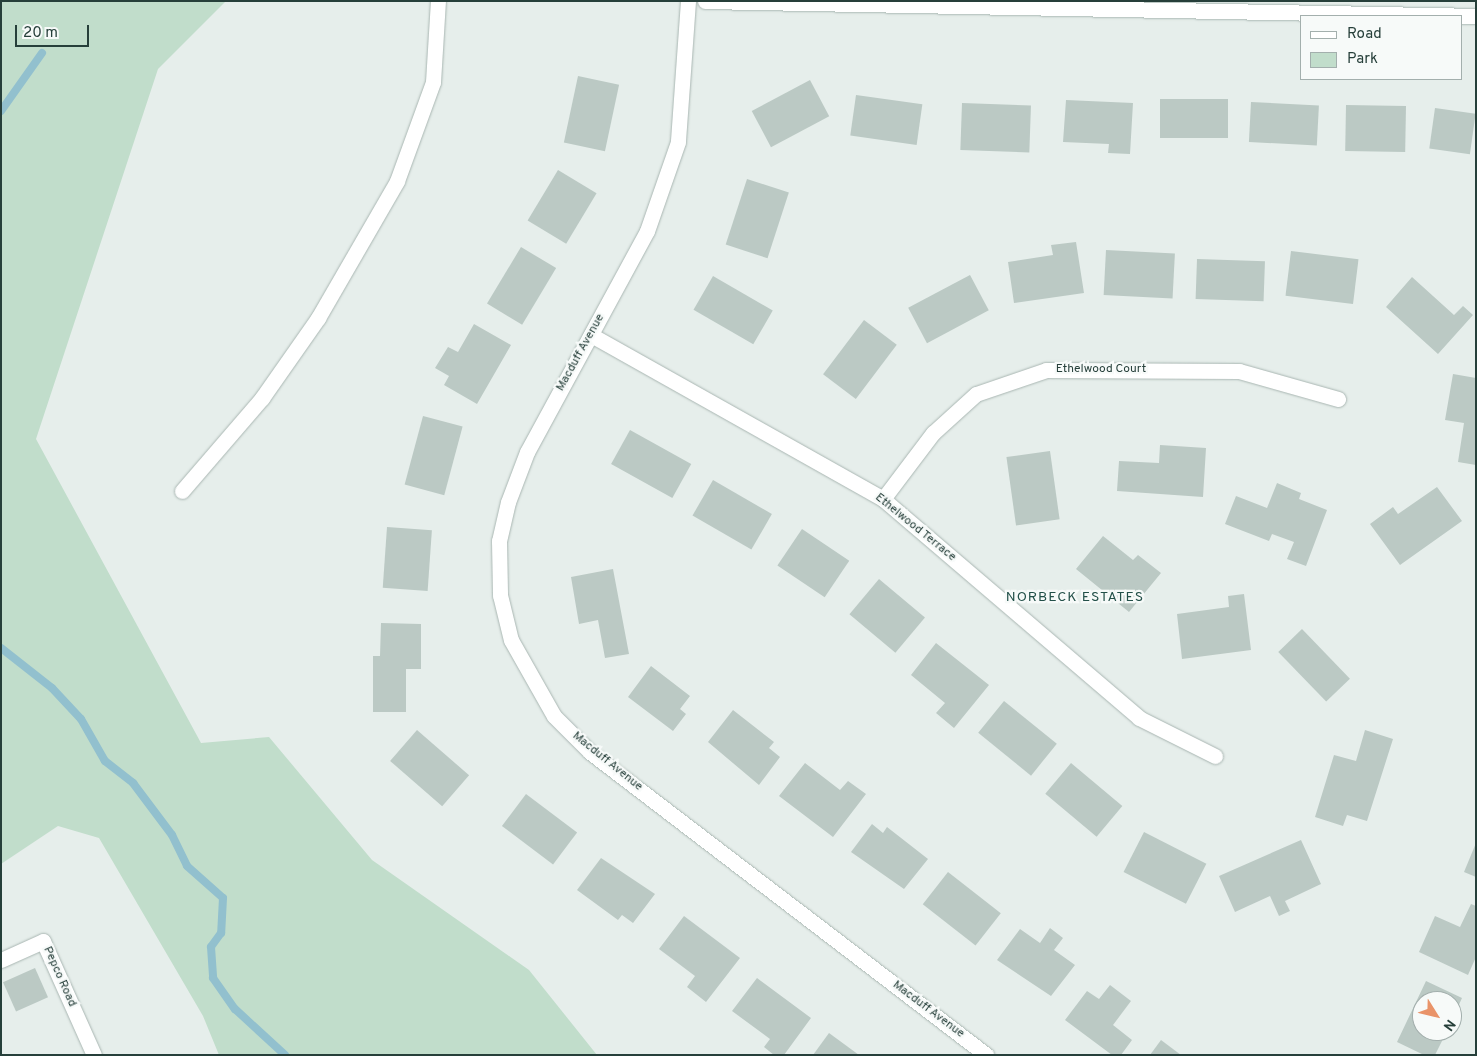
<!DOCTYPE html>
<style>
body{margin:0}
#map{position:relative;width:1477px;height:1056px;overflow:hidden;background:#e6eeeb;font-family:Overpass,sans-serif}
div>[style]{position:absolute}
.green>*{inset:0;background:#c1ddcb}
.stream>*{height:8px;margin:-4px;padding:0 4px;transform-origin:4px;border-radius:4px;background:#92c0ce}
.building>*{inset:0;background:#bbc9c4;transform-origin:0 0}
.roads{filter:drop-shadow(0 0 1px #a9b6b2) drop-shadow(0 0 1px #a9b6b2)}
.minor>*{height:15px;margin:-7.5px;padding:0 7.5px;transform-origin:7.5px;border-radius:7.5px;background:#fff}
span{translate:-50% -50%;white-space:nowrap;text-align:center;line-height:1.15;-webkit-text-stroke:4.5px #f7faf9;paint-order:stroke}
.street-label{font-size:12px;color:#263f3a}
.neighbourhood-label{font-size:14px;color:#235049;letter-spacing:1px}
.frame{position:absolute;inset:0;border:2px solid #263f3a;pointer-events:none}
.legend{position:absolute;left:1300px;top:15px;width:162px;height:65px;box-sizing:border-box;background:#f7faf9;border:1px solid #a3afad;margin:0;padding:6px 9px;list-style:none;font-size:15px;color:#263f3a}
.legend li{display:flex;align-items:center;gap:10px;height:25px}
.legend b{width:25px;border:1px solid #a3afad}
.north{position:absolute;left:1412px;top:991px;width:50px;height:50px;box-sizing:border-box;background:#f7faf9;border:1px solid #a3afad;border-radius:50%;rotate:126deg;font-size:14px;font-weight:700;line-height:20px;text-align:center;color:#263f3a}
.north::after{content:'';display:block;margin:auto;width:18px;height:22px;background:#e99369;clip-path:polygon(50% 0,100% 100%,50% 72%,0 100%)}
.scale{position:absolute;left:15px;top:25px;width:74px;height:22px;box-sizing:border-box;border:2px solid #263f3a;border-top:0;padding-left:6px;font-size:15px;line-height:18px;white-space:nowrap;color:#263f3a;-webkit-text-stroke:4px #f7faf9;paint-order:stroke}
</style>
<div id="map">
<div class="green">
<i style="clip-path:polygon(1px 1px,226px 1px,158px 69px,36px 439px,201px 743px,269px 737px,372px 860px,529px 970px,597px 1055px,219px 1055px,203px 1016px,99px 838px,58px 826px,1px 864px)"></i>
</div>
<div class="stream">
<i style="left:1px;top:111px;width:71px;rotate:-54.7deg"></i>
<i style="left:1px;top:648px;width:65px;rotate:38.1deg"></i>
<i style="left:52px;top:688px;width:42px;rotate:46.9deg"></i>
<i style="left:81px;top:719px;width:48px;rotate:60.3deg"></i>
<i style="left:105px;top:761px;width:36px;rotate:38deg"></i>
<i style="left:133px;top:783px;width:65px;rotate:53.1deg"></i>
<i style="left:172px;top:835px;width:34px;rotate:64deg"></i>
<i style="left:187px;top:866px;width:48px;rotate:41.6deg"></i>
<i style="left:223px;top:898px;width:35px;rotate:93deg"></i>
<i style="left:221px;top:933px;width:17px;rotate:126deg"></i>
<i style="left:211px;top:947px;width:31px;rotate:86deg"></i>
<i style="left:213px;top:978px;width:38px;rotate:55deg"></i>
<i style="left:235px;top:1009px;width:68px;rotate:42.6deg"></i>
</div>
<div class="building">
<i style="left:578px;top:76px;width:42px;height:68px;rotate:12deg"></i>
<i style="left:810px;top:80px;width:41px;height:66px;rotate:62deg"></i>
<i style="left:856px;top:95px;width:67px;height:41px;rotate:8deg"></i>
<i style="left:1160px;top:99px;width:68px;height:39px"></i>
<i style="clip-path:polygon(1066px 100px,1133px 103px,1130px 154px,1108px 153px,1109px 144px,1063px 142px)"></i>
<i style="left:1251px;top:102px;width:68px;height:40px;rotate:3deg"></i>
<i style="left:962px;top:103px;width:69px;height:47px;rotate:2deg"></i>
<i style="left:1346px;top:105px;width:60px;height:46px;rotate:1deg"></i>
<i style="left:1435px;top:108px;width:41px;height:41px;rotate:8deg"></i>
<i style="left:558px;top:170px;width:45px;height:59px;rotate:31deg"></i>
<i style="left:747px;top:179px;width:44px;height:69px;rotate:18deg"></i>
<i style="clip-path:polygon(1076px 242px,1084px 293px,1014px 303px,1008px 262px,1053px 255px,1051px 245px)"></i>
<i style="left:521px;top:247px;width:41px;height:66px;rotate:31deg"></i>
<i style="left:1106px;top:250px;width:69px;height:45px;rotate:3deg"></i>
<i style="left:1291px;top:251px;width:68px;height:45px;rotate:7deg"></i>
<i style="left:1197px;top:259px;width:68px;height:40px;rotate:2deg"></i>
<i style="left:970px;top:275px;width:40px;height:70px;rotate:62deg"></i>
<i style="left:713px;top:276px;width:69px;height:39px;rotate:30deg"></i>
<i style="clip-path:polygon(1412px 277px,1454px 315px,1463px 306px,1473px 315px,1438px 354px,1386px 307px)"></i>
<i style="left:864px;top:320px;width:41px;height:68px;rotate:37deg"></i>
<i style="clip-path:polygon(474px 324px,511px 345px,477px 404px,444px 385px,449px 376px,435px 368px,448px 347px,458px 352px)"></i>
<i style="clip-path:polygon(1453px 374px,1476px 378px,1476px 465px,1458px 462px,1464px 423px,1445px 420px)"></i>
<i style="left:423px;top:416px;width:41px;height:71px;rotate:15deg"></i>
<i style="left:630px;top:430px;width:70px;height:39px;rotate:29deg"></i>
<i style="clip-path:polygon(1160px 445px,1206px 448px,1203px 497px,1117px 491px,1119px 461px,1159px 463px)"></i>
<i style="left:1050px;top:451px;width:69px;height:44px;rotate:82deg"></i>
<i style="left:713px;top:480px;width:68px;height:41px;rotate:30deg"></i>
<i style="clip-path:polygon(1277px 483px,1301px 493px,1299px 499px,1327px 510px,1306px 566px,1287px 559px,1294px 542px,1272px 534px,1269px 541px,1225px 524px,1236px 496px,1267px 508px)"></i>
<i style="clip-path:polygon(1437px 487px,1462px 521px,1400px 565px,1370px 524px,1393px 507px,1398px 514px)"></i>
<i style="left:387px;top:527px;width:45px;height:61px;rotate:4deg"></i>
<i style="left:802px;top:529px;width:57px;height:44px;rotate:34deg"></i>
<i style="clip-path:polygon(1103px 536px,1133px 560px,1138px 555px,1161px 573px,1129px 612px,1076px 569px)"></i>
<i style="clip-path:polygon(613px 569px,629px 654px,605px 658px,598px 620px,579px 624px,571px 577px)"></i>
<i style="left:879px;top:579px;width:60px;height:46px;rotate:40deg"></i>
<i style="clip-path:polygon(1244px 594px,1251px 650px,1182px 659px,1177px 614px,1229px 607px,1228px 596px)"></i>
<i style="clip-path:polygon(381px 623px,421px 624px,421px 669px,406px 669px,406px 712px,373px 712px,373px 656px,380px 656px)"></i>
<i style="left:1302px;top:629px;width:69px;height:33px;rotate:46deg"></i>
<i style="clip-path:polygon(936px 643px,989px 685px,954px 728px,936px 713px,945px 703px,911px 675px)"></i>
<i style="clip-path:polygon(651px 666px,690px 696px,680px 709px,686px 714px,673px 731px,628px 697px)"></i>
<i style="left:1004px;top:701px;width:68px;height:41px;rotate:39deg"></i>
<i style="clip-path:polygon(733px 710px,774px 742px,769px 748px,780px 757px,759px 785px,708px 742px)"></i>
<i style="left:417px;top:730px;width:69px;height:41px;rotate:41deg"></i>
<i style="clip-path:polygon(1365px 730px,1393px 739px,1367px 821px,1347px 815px,1343px 826px,1315px 817px,1334px 755px,1356px 761px)"></i>
<i style="clip-path:polygon(805px 763px,840px 790px,848px 781px,866px 794px,833px 837px,779px 796px)"></i>
<i style="left:1071px;top:763px;width:67px;height:40px;rotate:40deg"></i>
<i style="left:526px;top:794px;width:64px;height:40px;rotate:37deg"></i>
<i style="clip-path:polygon(872px 824px,883px 833px,887px 827px,928px 859px,904px 889px,851px 852px)"></i>
<i style="left:1144px;top:832px;width:70px;height:45px;rotate:27deg"></i>
<i style="clip-path:polygon(1301px 840px,1321px 884px,1285px 901px,1290px 911px,1279px 916px,1270px 896px,1235px 912px,1219px 876px)"></i>
<i style="clip-path:polygon(1476px 843px,1476px 877px,1464px 872px)"></i>
<i style="clip-path:polygon(601px 858px,655px 894px,633px 923px,622px 915px,618px 920px,577px 890px)"></i>
<i style="left:948px;top:872px;width:67px;height:41px;rotate:38deg"></i>
<i style="clip-path:polygon(1471px 904px,1476px 906px,1476px 957px,1468px 975px,1419px 952px,1435px 916px,1460px 927px)"></i>
<i style="clip-path:polygon(684px 916px,740px 958px,706px 1002px,687px 987px,695px 976px,659px 949px)"></i>
<i style="clip-path:polygon(1050px 928px,1063px 938px,1054px 950px,1075px 965px,1051px 996px,997px 960px,1020px 929px,1040px 943px)"></i>
<i style="left:35px;top:968px;width:32px;height:35px;rotate:66deg"></i>
<i style="clip-path:polygon(757px 978px,811px 1018px,784px 1055px,774px 1055px,764px 1047px,770px 1039px,732px 1011px)"></i>
<i style="clip-path:polygon(1426px 981px,1462px 998px,1452px 1020px,1452px 1001px,1422px 1001px,1422px 1031px,1447px 1031px,1435px 1055px,1424px 1055px,1397px 1042px)"></i>
<i style="clip-path:polygon(1110px 985px,1131px 1001px,1113px 1025px,1132px 1040px,1121px 1055px,1112px 1055px,1065px 1020px,1087px 991px,1099px 999px)"></i>
<i style="clip-path:polygon(829px 1033px,859px 1055px,813px 1055px)"></i>
<i style="clip-path:polygon(1161px 1040px,1181px 1055px,1150px 1055px)"></i>
</div>
<div class="roads">
<div class="minor">
<i style="left:688px;top:1px;width:141px;rotate:94.1deg"></i>
<i style="left:678px;top:142px;width:94px;rotate:109.2deg"></i>
<i style="left:647px;top:231px;width:251px;rotate:118.5deg"></i>
<i style="left:527px;top:452px;width:53px;rotate:110.8deg"></i>
<i style="left:508px;top:502px;width:40px;rotate:103deg"></i>
<i style="left:499px;top:541px;width:54px;rotate:88.9deg"></i>
<i style="left:500px;top:595px;width:46px;rotate:76.3deg"></i>
<i style="left:511px;top:640px;width:87px;rotate:60.5deg"></i>
<i style="left:554px;top:716px;width:51px;rotate:45deg"></i>
<i style="left:590px;top:752px;width:499px;rotate:37.4deg"></i>
<i style="left:705px;top:1px;width:771px;rotate:1.11deg"></i>
<i style="left:591px;top:335px;width:335px;rotate:29.3deg"></i>
<i style="left:883px;top:499px;width:337px;rotate:40.5deg"></i>
<i style="left:1139px;top:718px;width:85px;rotate:26.6deg"></i>
<i style="left:182px;top:491px;width:123px;rotate:-49.3deg"></i>
<i style="left:262px;top:398px;width:98px;rotate:-55deg"></i>
<i style="left:318px;top:318px;width:158px;rotate:-60deg"></i>
<i style="left:397px;top:181px;width:105px;rotate:-70deg"></i>
<i style="left:433px;top:82px;width:81px;rotate:-86.5deg"></i>
<i style="left:883px;top:499px;width:83px;rotate:-52.9deg"></i>
<i style="left:933px;top:433px;width:58px;rotate:-42.2deg"></i>
<i style="left:976px;top:394px;width:74px;rotate:-18.9deg"></i>
<i style="left:1046px;top:370px;width:193px;rotate:0.3deg"></i>
<i style="left:1239px;top:371px;width:103px;rotate:15.8deg"></i>
<i style="left:1px;top:960px;width:46px;rotate:-24.3deg"></i>
<i style="left:43px;top:941px;width:125px;rotate:65.9deg"></i>
</div>
</div>
<div class="street-label">
<span style="left:581px;top:353px;rotate:-61deg">Macduff Avenue</span>
<span style="left:1101px;top:370px">Ethelwood Court</span>
<span style="left:915px;top:528px;rotate:39deg">Ethelwood Terrace</span>
<span style="left:607px;top:762px;rotate:39deg">Macduff Avenue</span>
<span style="left:59px;top:977px;rotate:66deg">Pepco Road</span>
<span style="left:928px;top:1010px;rotate:37deg">Macduff Avenue</span>
</div>
<div class="neighbourhood-label">
<span style="left:1075px;top:598px">NORBECK ESTATES</span>
</div>
<div class="frame"></div>
<ul class="legend">
<li><b style="height:6px;background:#fff"></b>Road</li>
<li><b style="height:14px;background:#c1ddcb"></b>Park</li>
</ul>
<div class="north">N</div>
<div class="scale">20 m</div>
</div>
